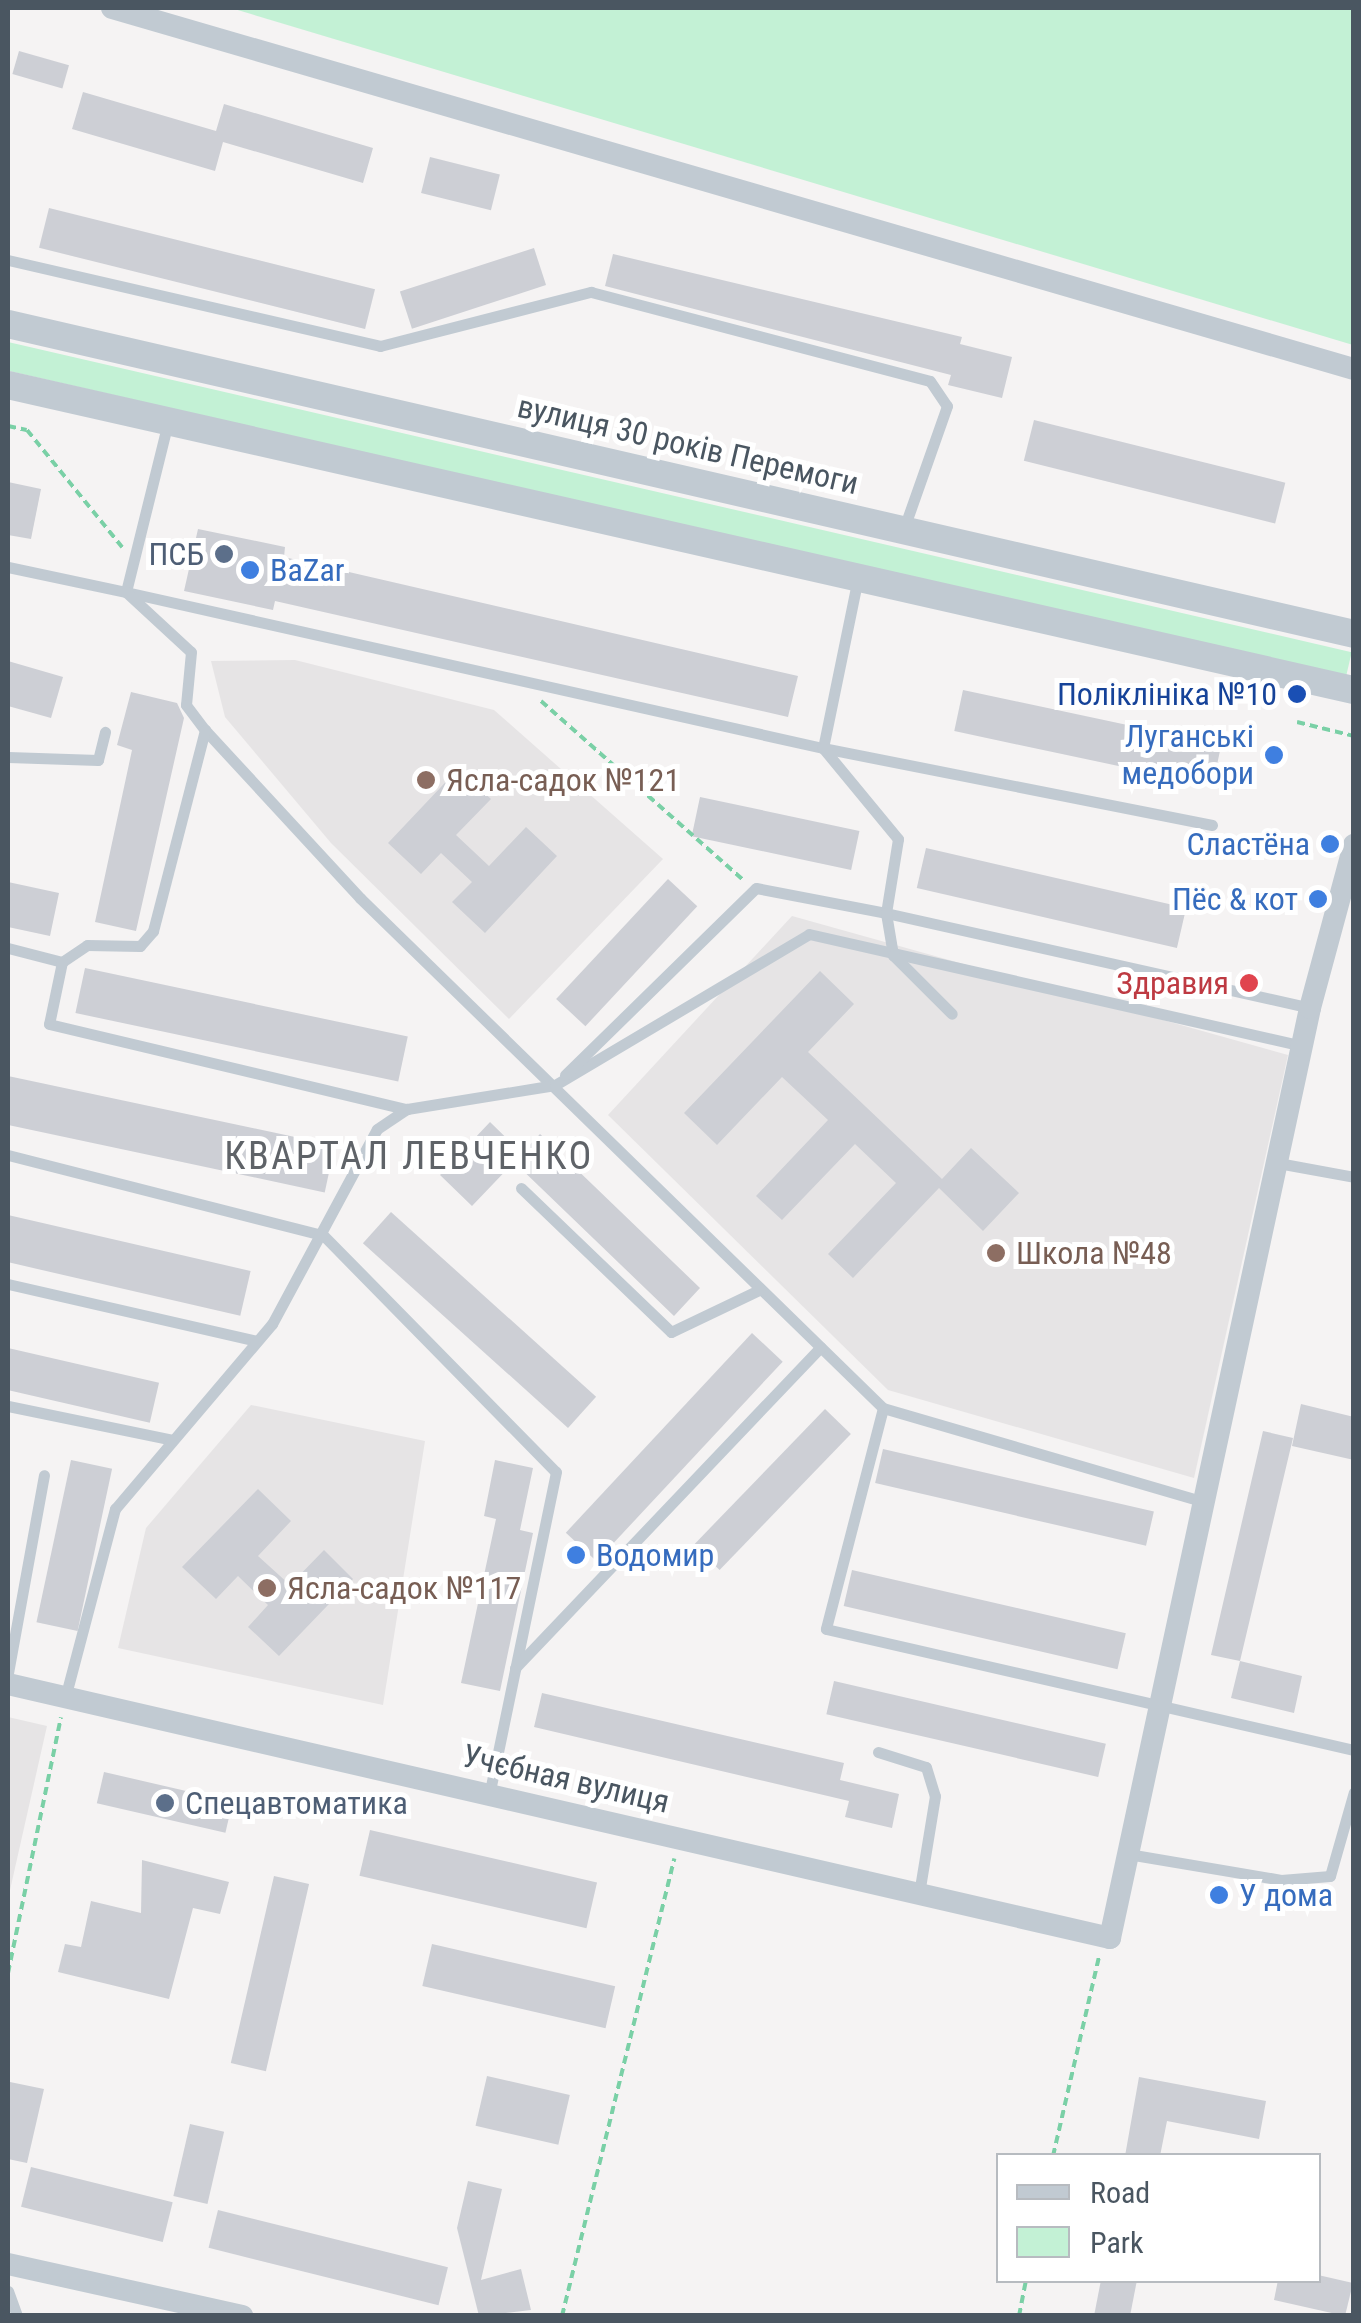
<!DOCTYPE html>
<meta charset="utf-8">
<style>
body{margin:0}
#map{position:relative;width:1361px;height:2323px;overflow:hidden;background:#f5f3f3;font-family:"Roboto Condensed",sans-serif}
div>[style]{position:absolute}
.education>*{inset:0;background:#e6e4e5}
.green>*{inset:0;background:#c3f1d5;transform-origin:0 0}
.building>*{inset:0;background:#cdcfd5;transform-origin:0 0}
.path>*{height:4px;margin-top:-2px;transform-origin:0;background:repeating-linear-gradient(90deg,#7ad0a6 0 8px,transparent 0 13px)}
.service>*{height:11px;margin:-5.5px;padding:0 5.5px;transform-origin:5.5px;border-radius:5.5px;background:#c1cad2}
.minor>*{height:22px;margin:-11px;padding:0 11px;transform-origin:11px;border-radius:11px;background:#c1cad2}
.tertiary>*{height:28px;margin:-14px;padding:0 14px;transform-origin:14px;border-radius:14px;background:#c1cad2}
.dots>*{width:28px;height:28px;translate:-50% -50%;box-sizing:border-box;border:5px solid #fff;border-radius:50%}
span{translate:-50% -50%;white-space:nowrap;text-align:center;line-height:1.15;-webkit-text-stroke:10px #fff;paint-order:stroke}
.street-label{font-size:32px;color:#4a5661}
.service-label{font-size:32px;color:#4e5e75}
.right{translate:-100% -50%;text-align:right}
.left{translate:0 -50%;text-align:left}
.shop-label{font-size:32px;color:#366cbe}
.transit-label{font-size:32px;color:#164399}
.education-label{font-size:32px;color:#785e54}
.health-label{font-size:32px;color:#be3a42}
.quarter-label{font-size:38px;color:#5f6368;letter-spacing:2.5px}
.frame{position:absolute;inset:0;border:10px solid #4a5661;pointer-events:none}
.legend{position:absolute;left:996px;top:2153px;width:325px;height:130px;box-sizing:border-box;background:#fff;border:2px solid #b7bbc0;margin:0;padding:12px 18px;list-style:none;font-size:30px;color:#4a5661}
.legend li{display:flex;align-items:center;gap:20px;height:50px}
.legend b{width:50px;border:2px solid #b7bbc0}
</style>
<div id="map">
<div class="education">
<i style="clip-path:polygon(295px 660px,494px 710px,663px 859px,509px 1019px,331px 843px,225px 717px,211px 661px)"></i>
<i style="clip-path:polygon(792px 916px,1288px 1055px,1194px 1478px,888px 1390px,608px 1115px)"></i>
<i style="clip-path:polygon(251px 1405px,425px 1441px,383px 1705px,118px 1648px,146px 1528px)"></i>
<i style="clip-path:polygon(8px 1717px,47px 1726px,8px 1899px)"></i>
</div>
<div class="green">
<i style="clip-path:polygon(231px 8px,1353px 8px,1353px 345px)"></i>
<i style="left:8px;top:342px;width:1379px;height:28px;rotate:13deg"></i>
</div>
<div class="building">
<i style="left:19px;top:51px;width:52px;height:24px;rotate:16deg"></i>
<i style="clip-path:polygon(83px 92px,216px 131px,224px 104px,373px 148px,363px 183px,223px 142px,215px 171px,72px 129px)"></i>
<i style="left:430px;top:157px;width:72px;height:37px;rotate:14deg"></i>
<i style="left:49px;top:208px;width:336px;height:41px;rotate:14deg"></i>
<i style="left:534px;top:248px;width:39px;height:141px;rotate:72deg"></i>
<i style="clip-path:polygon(613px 254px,962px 337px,960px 344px,1012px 357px,1002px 398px,948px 385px,951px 375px,605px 286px)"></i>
<i style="left:1034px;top:420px;width:259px;height:42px;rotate:14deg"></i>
<i style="clip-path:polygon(8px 482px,41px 489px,31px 539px,8px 535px)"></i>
<i style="clip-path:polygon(198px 529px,285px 547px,284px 557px,798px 676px,788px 717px,275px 601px,273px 610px,184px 591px)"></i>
<i style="clip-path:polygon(8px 661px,63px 677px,51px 718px,8px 706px)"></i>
<i style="left:963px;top:690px;width:264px;height:42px;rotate:12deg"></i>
<i style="clip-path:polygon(131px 692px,177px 703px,184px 718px,136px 931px,95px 922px,132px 750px,117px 745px)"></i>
<i style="clip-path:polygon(458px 769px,491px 799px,456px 835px,489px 866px,526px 827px,557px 856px,485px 933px,452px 902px,472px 882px,441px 853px,421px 874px,388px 843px)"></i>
<i style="left:700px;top:797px;width:163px;height:40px;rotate:12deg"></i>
<i style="left:926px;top:848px;width:267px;height:41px;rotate:13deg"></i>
<i style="left:668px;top:879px;width:40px;height:164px;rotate:43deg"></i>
<i style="clip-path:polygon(8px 882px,59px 893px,50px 936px,8px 927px)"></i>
<i style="left:85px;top:968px;width:330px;height:46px;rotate:12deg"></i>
<i style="clip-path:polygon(820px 971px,854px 1004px,808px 1052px,942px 1179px,971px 1148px,1019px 1193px,983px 1231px,939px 1188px,853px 1278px,828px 1254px,896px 1183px,855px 1144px,782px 1220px,756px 1196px,828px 1120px,782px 1077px,717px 1145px,684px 1113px)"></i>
<i style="left:8px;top:1076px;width:334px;height:48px;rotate:12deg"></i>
<i style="clip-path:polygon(490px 1122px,522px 1153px,540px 1134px,700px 1288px,674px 1316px,514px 1162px,472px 1206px,440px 1175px)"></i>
<i style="left:391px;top:1212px;width:276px;height:42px;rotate:42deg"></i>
<i style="left:8px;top:1215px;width:249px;height:46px;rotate:13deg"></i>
<i style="left:752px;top:1333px;width:42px;height:273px;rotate:43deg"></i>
<i style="left:8px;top:1348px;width:155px;height:41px;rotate:13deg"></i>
<i style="clip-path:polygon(1301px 1404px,1354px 1417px,1354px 1460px,1292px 1446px)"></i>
<i style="left:825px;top:1409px;width:36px;height:189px;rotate:44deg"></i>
<i style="clip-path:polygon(1263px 1431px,1293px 1438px,1240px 1661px,1302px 1676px,1294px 1713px,1231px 1698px,1240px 1661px,1211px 1655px)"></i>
<i style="left:883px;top:1449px;width:278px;height:35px;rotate:13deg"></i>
<i style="left:71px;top:1460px;width:42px;height:166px;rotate:12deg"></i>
<i style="clip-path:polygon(495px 1460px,533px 1468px,520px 1530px,533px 1533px,500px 1691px,461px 1683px,496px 1519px,484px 1516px)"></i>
<i style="clip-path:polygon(258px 1489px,291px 1521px,258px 1556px,290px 1585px,324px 1550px,353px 1579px,279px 1656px,248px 1627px,268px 1605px,238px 1576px,216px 1599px,182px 1567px)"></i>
<i style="left:852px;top:1570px;width:281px;height:37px;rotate:13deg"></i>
<i style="left:834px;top:1681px;width:279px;height:34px;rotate:13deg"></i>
<i style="clip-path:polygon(542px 1693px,844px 1763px,840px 1780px,899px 1794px,892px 1828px,845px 1817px,849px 1801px,534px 1727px)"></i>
<i style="left:104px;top:1772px;width:132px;height:32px;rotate:13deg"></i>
<i style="left:370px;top:1830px;width:233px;height:47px;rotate:13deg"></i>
<i style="clip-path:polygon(142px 1860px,229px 1882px,220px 1914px,193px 1908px,169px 1999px,58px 1972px,65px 1944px,81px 1947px,91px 1901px,141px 1913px)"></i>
<i style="left:274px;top:1876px;width:36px;height:192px;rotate:13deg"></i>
<i style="left:432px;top:1944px;width:188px;height:43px;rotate:13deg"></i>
<i style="left:487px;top:2076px;width:85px;height:51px;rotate:13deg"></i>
<i style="clip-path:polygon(1139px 2077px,1266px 2101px,1259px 2139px,1167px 2121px,1160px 2156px,1125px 2156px)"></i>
<i style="clip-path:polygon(10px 2082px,44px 2089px,27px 2163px,8px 2159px)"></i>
<i style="left:190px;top:2124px;width:35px;height:74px;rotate:13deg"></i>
<i style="left:31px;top:2167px;width:146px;height:41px;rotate:14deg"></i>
<i style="clip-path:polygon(468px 2181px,502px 2189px,481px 2280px,521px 2269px,531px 2310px,479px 2316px,457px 2228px)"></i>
<i style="left:218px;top:2210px;width:237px;height:39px;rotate:14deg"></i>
<i style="clip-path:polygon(1318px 2275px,1353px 2283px,1345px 2316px,1274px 2300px,1278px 2280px)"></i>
<i style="clip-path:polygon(1101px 2280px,1137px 2280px,1130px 2316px,1094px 2316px)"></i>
</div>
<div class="path">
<i style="left:8px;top:426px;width:19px;rotate:12deg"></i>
<i style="left:27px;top:430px;width:151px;rotate:50.9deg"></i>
<i style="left:541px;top:701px;width:270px;rotate:41.5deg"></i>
<i style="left:1297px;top:722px;width:59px;rotate:13.8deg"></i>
<i style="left:8px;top:1973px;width:261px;rotate:-78.3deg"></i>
<i style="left:1053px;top:2156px;width:205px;rotate:-77deg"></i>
<i style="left:562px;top:2316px;width:471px;rotate:-76.2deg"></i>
<i style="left:1019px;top:2316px;width:37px;rotate:-79deg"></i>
</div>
<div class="service">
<i style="left:8px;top:260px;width:382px;rotate:13deg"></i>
<i style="left:380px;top:346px;width:218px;rotate:-14.4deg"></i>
<i style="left:591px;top:292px;width:350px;rotate:14.7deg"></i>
<i style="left:930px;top:381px;width:30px;rotate:56deg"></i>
<i style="left:947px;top:406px;width:133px;rotate:109.4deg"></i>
<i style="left:168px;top:422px;width:175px;rotate:103.9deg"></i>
<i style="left:126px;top:592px;width:714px;rotate:12.62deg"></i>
<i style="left:823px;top:748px;width:175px;rotate:-78.4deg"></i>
<i style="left:8px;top:567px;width:121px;rotate:12deg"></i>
<i style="left:126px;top:592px;width:88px;rotate:42.7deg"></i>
<i style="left:191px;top:652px;width:53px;rotate:95.4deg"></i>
<i style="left:186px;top:705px;width:31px;rotate:53deg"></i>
<i style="left:205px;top:730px;width:229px;rotate:47.3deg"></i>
<i style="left:360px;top:898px;width:730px;rotate:44.28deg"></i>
<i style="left:883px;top:1408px;width:335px;rotate:16.3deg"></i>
<i style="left:8px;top:757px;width:90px;rotate:1.9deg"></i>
<i style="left:98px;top:760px;width:29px;rotate:-76deg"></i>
<i style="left:1212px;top:825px;width:397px;rotate:-168.8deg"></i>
<i style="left:823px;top:748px;width:118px;rotate:50.5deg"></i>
<i style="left:898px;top:839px;width:75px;rotate:99.2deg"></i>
<i style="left:886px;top:913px;width:435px;rotate:12.6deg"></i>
<i style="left:8px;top:948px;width:56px;rotate:14.5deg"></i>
<i style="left:62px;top:962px;width:30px;rotate:-34deg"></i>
<i style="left:87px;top:945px;width:53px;rotate:1.1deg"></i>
<i style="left:140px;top:946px;width:20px;rotate:-49deg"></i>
<i style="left:153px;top:931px;width:208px;rotate:-75.5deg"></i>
<i style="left:62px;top:962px;width:63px;rotate:101.8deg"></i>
<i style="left:49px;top:1024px;width:368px;rotate:13.4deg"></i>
<i style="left:407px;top:1109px;width:150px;rotate:-9.2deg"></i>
<i style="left:555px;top:1085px;width:295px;rotate:-30.7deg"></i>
<i style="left:809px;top:934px;width:507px;rotate:12.77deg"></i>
<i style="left:565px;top:1075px;width:267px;rotate:-44.4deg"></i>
<i style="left:756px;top:888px;width:132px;rotate:10.9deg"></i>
<i style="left:886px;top:913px;width:43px;rotate:80.5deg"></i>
<i style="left:893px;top:955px;width:83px;rotate:45deg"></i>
<i style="left:8px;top:1155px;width:325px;rotate:14.3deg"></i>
<i style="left:323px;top:1235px;width:332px;rotate:45.5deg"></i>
<i style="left:556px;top:1472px;width:330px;rotate:101.7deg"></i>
<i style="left:1278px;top:1163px;width:77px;rotate:10.4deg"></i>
<i style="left:521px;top:1188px;width:208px;rotate:43.8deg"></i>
<i style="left:671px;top:1332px;width:98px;rotate:-25.5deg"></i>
<i style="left:8px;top:1284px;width:255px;rotate:12.9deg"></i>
<i style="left:8px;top:1406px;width:168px;rotate:11.6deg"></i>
<i style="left:883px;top:1408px;width:228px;rotate:104.5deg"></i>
<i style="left:826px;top:1629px;width:542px;rotate:12.91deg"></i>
<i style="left:515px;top:1668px;width:443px;rotate:-46.4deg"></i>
<i style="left:8px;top:1673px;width:201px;rotate:-79.7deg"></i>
<i style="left:65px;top:1698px;width:196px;rotate:-75.2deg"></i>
<i style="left:115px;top:1509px;width:243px;rotate:-49.7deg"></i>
<i style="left:272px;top:1324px;width:221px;rotate:-61.7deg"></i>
<i style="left:377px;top:1129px;width:36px;rotate:-34deg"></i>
<i style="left:878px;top:1752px;width:50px;rotate:17.4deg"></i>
<i style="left:926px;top:1767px;width:30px;rotate:73deg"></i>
<i style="left:935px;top:1796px;width:99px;rotate:99.3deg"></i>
<i style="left:1128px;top:1854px;width:155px;rotate:9.6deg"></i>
<i style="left:1281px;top:1880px;width:49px;rotate:-4.7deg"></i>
<i style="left:1330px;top:1876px;width:87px;rotate:-74.1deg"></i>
<i style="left:8px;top:2291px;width:27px;rotate:70deg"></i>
</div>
<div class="minor">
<i style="left:112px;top:8px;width:1293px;rotate:16.21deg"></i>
<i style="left:8px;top:1684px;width:1131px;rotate:12.98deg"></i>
<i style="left:1110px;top:1938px;width:951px;rotate:-77.86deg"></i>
<i style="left:1310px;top:1008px;width:169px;rotate:-74.9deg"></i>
<i style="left:8px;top:2264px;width:240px;rotate:12.5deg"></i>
</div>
<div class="tertiary">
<i style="left:8px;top:324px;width:1381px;rotate:12.97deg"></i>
<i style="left:8px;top:385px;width:1380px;rotate:12.77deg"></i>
</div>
<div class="dots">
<i style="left:224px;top:554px;background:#5c6f8a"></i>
<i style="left:250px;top:570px;background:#3f7fe0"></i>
<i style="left:1297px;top:694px;background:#1a4fb4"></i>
<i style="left:1274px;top:755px;background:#3f7fe0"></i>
<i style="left:426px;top:780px;background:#8d6e63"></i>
<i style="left:1330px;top:844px;background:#3f7fe0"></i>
<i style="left:1318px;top:899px;background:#3f7fe0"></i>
<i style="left:1249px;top:983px;background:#e0444e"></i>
<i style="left:996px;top:1253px;background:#8d6e63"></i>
<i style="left:576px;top:1555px;background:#3f7fe0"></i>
<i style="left:267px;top:1588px;background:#8d6e63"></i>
<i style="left:165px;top:1803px;background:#5c6f8a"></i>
<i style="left:1219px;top:1895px;background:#3f7fe0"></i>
</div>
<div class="street-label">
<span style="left:688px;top:445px;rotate:13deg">вулиця 30 років Перемоги</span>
<span style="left:566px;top:1779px;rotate:13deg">Учєбная вулиця</span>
</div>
<div class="service-label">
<span class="right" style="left:204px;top:554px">ПСБ</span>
<span class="left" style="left:185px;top:1803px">Спецавтоматика</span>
</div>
<div class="shop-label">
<span class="left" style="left:270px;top:570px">BaZar</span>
<span class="right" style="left:1254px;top:755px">Луганські<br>медобори</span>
<span class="right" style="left:1310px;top:844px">Сластёна</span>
<span class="right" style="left:1298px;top:899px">Пёс &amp; кот</span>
<span class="left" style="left:596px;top:1555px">Водомир</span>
<span class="left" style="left:1239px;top:1895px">У дома</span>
</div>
<div class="transit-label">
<span class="right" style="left:1277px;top:694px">Поліклініка №10</span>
</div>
<div class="education-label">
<span class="left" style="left:446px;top:780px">Ясла-садок №121</span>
<span class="left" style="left:1016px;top:1253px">Школа №48</span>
<span class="left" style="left:287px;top:1588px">Ясла-садок №117</span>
</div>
<div class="health-label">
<span class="right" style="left:1229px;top:983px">Здравия</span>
</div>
<div class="quarter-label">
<span style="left:409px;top:1157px">КВАРТАЛ ЛЕВЧЕНКО</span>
</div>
<div class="frame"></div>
<ul class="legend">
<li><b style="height:12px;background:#c1cad2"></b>Road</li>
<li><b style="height:28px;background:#c3f1d5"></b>Park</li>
</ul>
</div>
